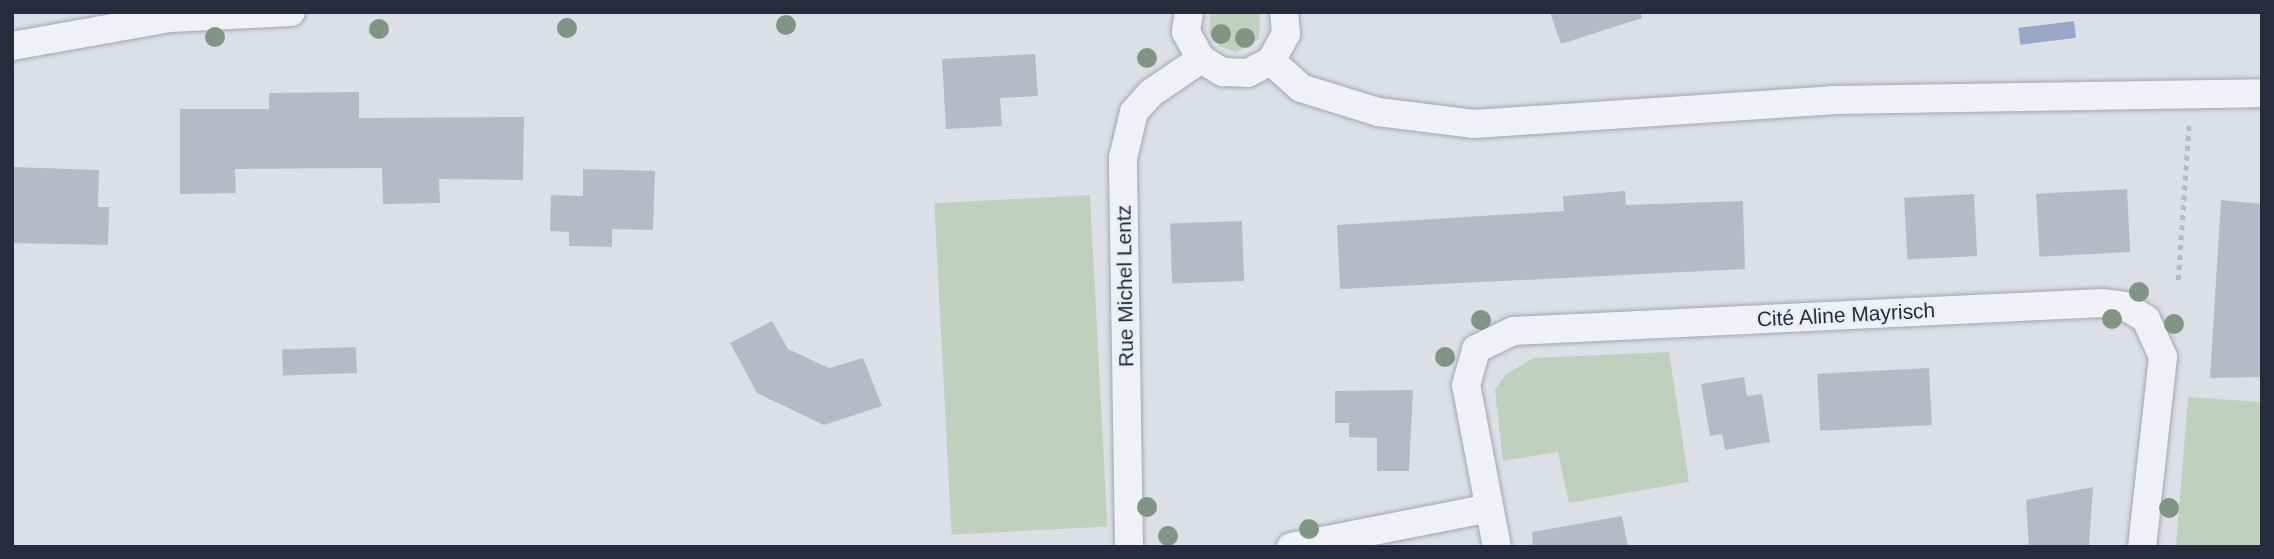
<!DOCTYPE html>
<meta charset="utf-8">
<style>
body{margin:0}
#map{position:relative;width:2274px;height:559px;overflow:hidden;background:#dddfe7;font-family:Helvetica,sans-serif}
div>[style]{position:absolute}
.green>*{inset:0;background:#c0d0be;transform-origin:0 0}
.water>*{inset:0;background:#98a7c7;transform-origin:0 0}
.building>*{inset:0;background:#b7bac6;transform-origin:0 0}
.path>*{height:4.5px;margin-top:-2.25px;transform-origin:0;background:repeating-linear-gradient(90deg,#b8bac1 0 5px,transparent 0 10px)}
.roads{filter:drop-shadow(0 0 2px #a3a5b1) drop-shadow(0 0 2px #a3a5b1)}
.street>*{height:28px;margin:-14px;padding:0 14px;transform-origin:14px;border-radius:14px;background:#f0f1f5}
.trees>*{width:20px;height:20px;margin:-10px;border-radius:50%;background:#819585}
span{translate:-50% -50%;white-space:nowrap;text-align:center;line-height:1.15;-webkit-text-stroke:5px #eceef4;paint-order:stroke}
.street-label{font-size:21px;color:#272b3d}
.frame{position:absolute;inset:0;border:14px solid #272b3d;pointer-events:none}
</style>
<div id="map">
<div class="green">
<i style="clip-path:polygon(1211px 12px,1260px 12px,1259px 39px,1236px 52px,1219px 46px,1209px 33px)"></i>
<i style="left:1090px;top:195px;width:332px;height:156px;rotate:87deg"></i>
<i style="clip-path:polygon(1669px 352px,1689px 482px,1569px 503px,1558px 452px,1503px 461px,1495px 390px,1505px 375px,1533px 358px)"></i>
<i style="clip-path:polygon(2188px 397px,2262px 402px,2262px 547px,2176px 547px)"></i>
</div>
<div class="water">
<i style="left:2074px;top:21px;width:17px;height:56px;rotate:83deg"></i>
</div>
<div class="building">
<i style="clip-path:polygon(1550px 12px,1641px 12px,1642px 18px,1561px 44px)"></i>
<i style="clip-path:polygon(1035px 54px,1038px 96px,1000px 98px,1002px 126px,946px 129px,942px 59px)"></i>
<i style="clip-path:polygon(359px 92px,359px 118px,524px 117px,523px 180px,439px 179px,440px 203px,383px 204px,382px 168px,235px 169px,236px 193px,180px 194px,180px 109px,269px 109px,269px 93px)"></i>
<i style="clip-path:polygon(12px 167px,99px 170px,98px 207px,109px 207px,108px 245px,12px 243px)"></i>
<i style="clip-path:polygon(583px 169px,655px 171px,653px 230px,612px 229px,612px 247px,569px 246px,569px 232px,550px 231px,551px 195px,583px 196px)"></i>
<i style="left:2127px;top:189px;width:63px;height:91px;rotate:87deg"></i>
<i style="clip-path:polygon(1625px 191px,1626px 205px,1743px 201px,1745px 269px,1340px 289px,1337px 225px,1564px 211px,1563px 196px)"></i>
<i style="left:1974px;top:194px;width:62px;height:70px;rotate:87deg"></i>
<i style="clip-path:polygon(2221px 200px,2262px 204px,2262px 377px,2210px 378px)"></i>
<i style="left:1242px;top:221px;width:60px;height:72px;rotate:88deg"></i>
<i style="clip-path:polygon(772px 321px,788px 349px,829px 368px,863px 358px,882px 406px,824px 425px,757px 393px,730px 343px)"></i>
<i style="left:356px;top:347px;width:26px;height:74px;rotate:88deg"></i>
<i style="left:1929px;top:368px;width:57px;height:112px;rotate:87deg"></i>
<i style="clip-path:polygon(1744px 377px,1747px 396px,1762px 394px,1770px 442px,1725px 450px,1722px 434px,1710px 436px,1701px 384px)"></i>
<i style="clip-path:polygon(1413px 390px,1409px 471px,1377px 471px,1377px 438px,1349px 437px,1349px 423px,1335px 423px,1335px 391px)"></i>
<i style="clip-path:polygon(2093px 487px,2089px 547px,2029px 547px,2026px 500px)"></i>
<i style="clip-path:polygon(1622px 516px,1628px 547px,1533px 547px,1532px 532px)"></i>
</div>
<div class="path">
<i style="left:2178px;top:280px;width:156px;rotate:-86deg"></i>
</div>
<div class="roads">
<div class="street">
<i style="left:1189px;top:12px;width:20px;rotate:99deg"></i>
<i style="left:1186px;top:32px;width:31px;rotate:61deg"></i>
<i style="left:1201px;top:59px;width:26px;rotate:31deg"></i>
<i style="left:1223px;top:72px;width:25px;rotate:2deg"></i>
<i style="left:1248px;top:73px;width:26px;rotate:-28deg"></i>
<i style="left:1271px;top:61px;width:31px;rotate:-61deg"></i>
<i style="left:1286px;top:34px;width:22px;rotate:-95deg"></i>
<i style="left:12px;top:46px;width:159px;rotate:-10.1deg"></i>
<i style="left:169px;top:18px;width:122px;rotate:-2.8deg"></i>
<i style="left:1271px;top:61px;width:40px;rotate:42deg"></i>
<i style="left:1301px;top:88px;width:81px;rotate:17.3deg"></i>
<i style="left:1378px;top:112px;width:97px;rotate:7.1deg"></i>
<i style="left:1474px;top:124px;width:359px;rotate:-3.8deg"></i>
<i style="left:1832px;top:100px;width:430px;rotate:-0.9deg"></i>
<i style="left:1129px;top:547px;width:389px;rotate:-90.9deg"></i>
<i style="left:1123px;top:158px;width:47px;rotate:-76.6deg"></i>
<i style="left:1134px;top:112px;width:25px;rotate:-48deg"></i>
<i style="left:1151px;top:93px;width:60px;rotate:-34.2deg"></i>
<i style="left:1291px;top:547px;width:202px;rotate:-11.1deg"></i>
<i style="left:1497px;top:547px;width:165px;rotate:-100.8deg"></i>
<i style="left:1466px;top:385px;width:37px;rotate:-74deg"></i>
<i style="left:1476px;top:349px;width:41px;rotate:-25.9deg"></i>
<i style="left:1513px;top:331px;width:590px;rotate:-2.72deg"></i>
<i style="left:2102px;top:303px;width:23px;rotate:7deg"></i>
<i style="left:2125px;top:306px;width:25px;rotate:32deg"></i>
<i style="left:2146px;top:319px;width:42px;rotate:65.9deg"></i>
<i style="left:2163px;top:357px;width:191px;rotate:96.3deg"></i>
</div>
</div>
<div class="trees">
<i style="left:786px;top:25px"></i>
<i style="left:567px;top:28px"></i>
<i style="left:379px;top:29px"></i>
<i style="left:1221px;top:34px"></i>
<i style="left:215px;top:37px"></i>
<i style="left:1245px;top:38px"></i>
<i style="left:1147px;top:58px"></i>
<i style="left:2139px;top:292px"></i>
<i style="left:2112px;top:319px"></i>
<i style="left:1481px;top:320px"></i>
<i style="left:2174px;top:324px"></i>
<i style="left:1445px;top:357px"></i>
<i style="left:1147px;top:507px"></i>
<i style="left:2169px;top:508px"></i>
<i style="left:1309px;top:529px"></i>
<i style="left:1168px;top:536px"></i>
</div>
<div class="street-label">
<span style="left:1125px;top:286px;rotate:-91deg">Rue Michel Lentz</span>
<span style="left:1846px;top:315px;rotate:-3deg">Cité Aline Mayrisch</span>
</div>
<div class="frame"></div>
</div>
